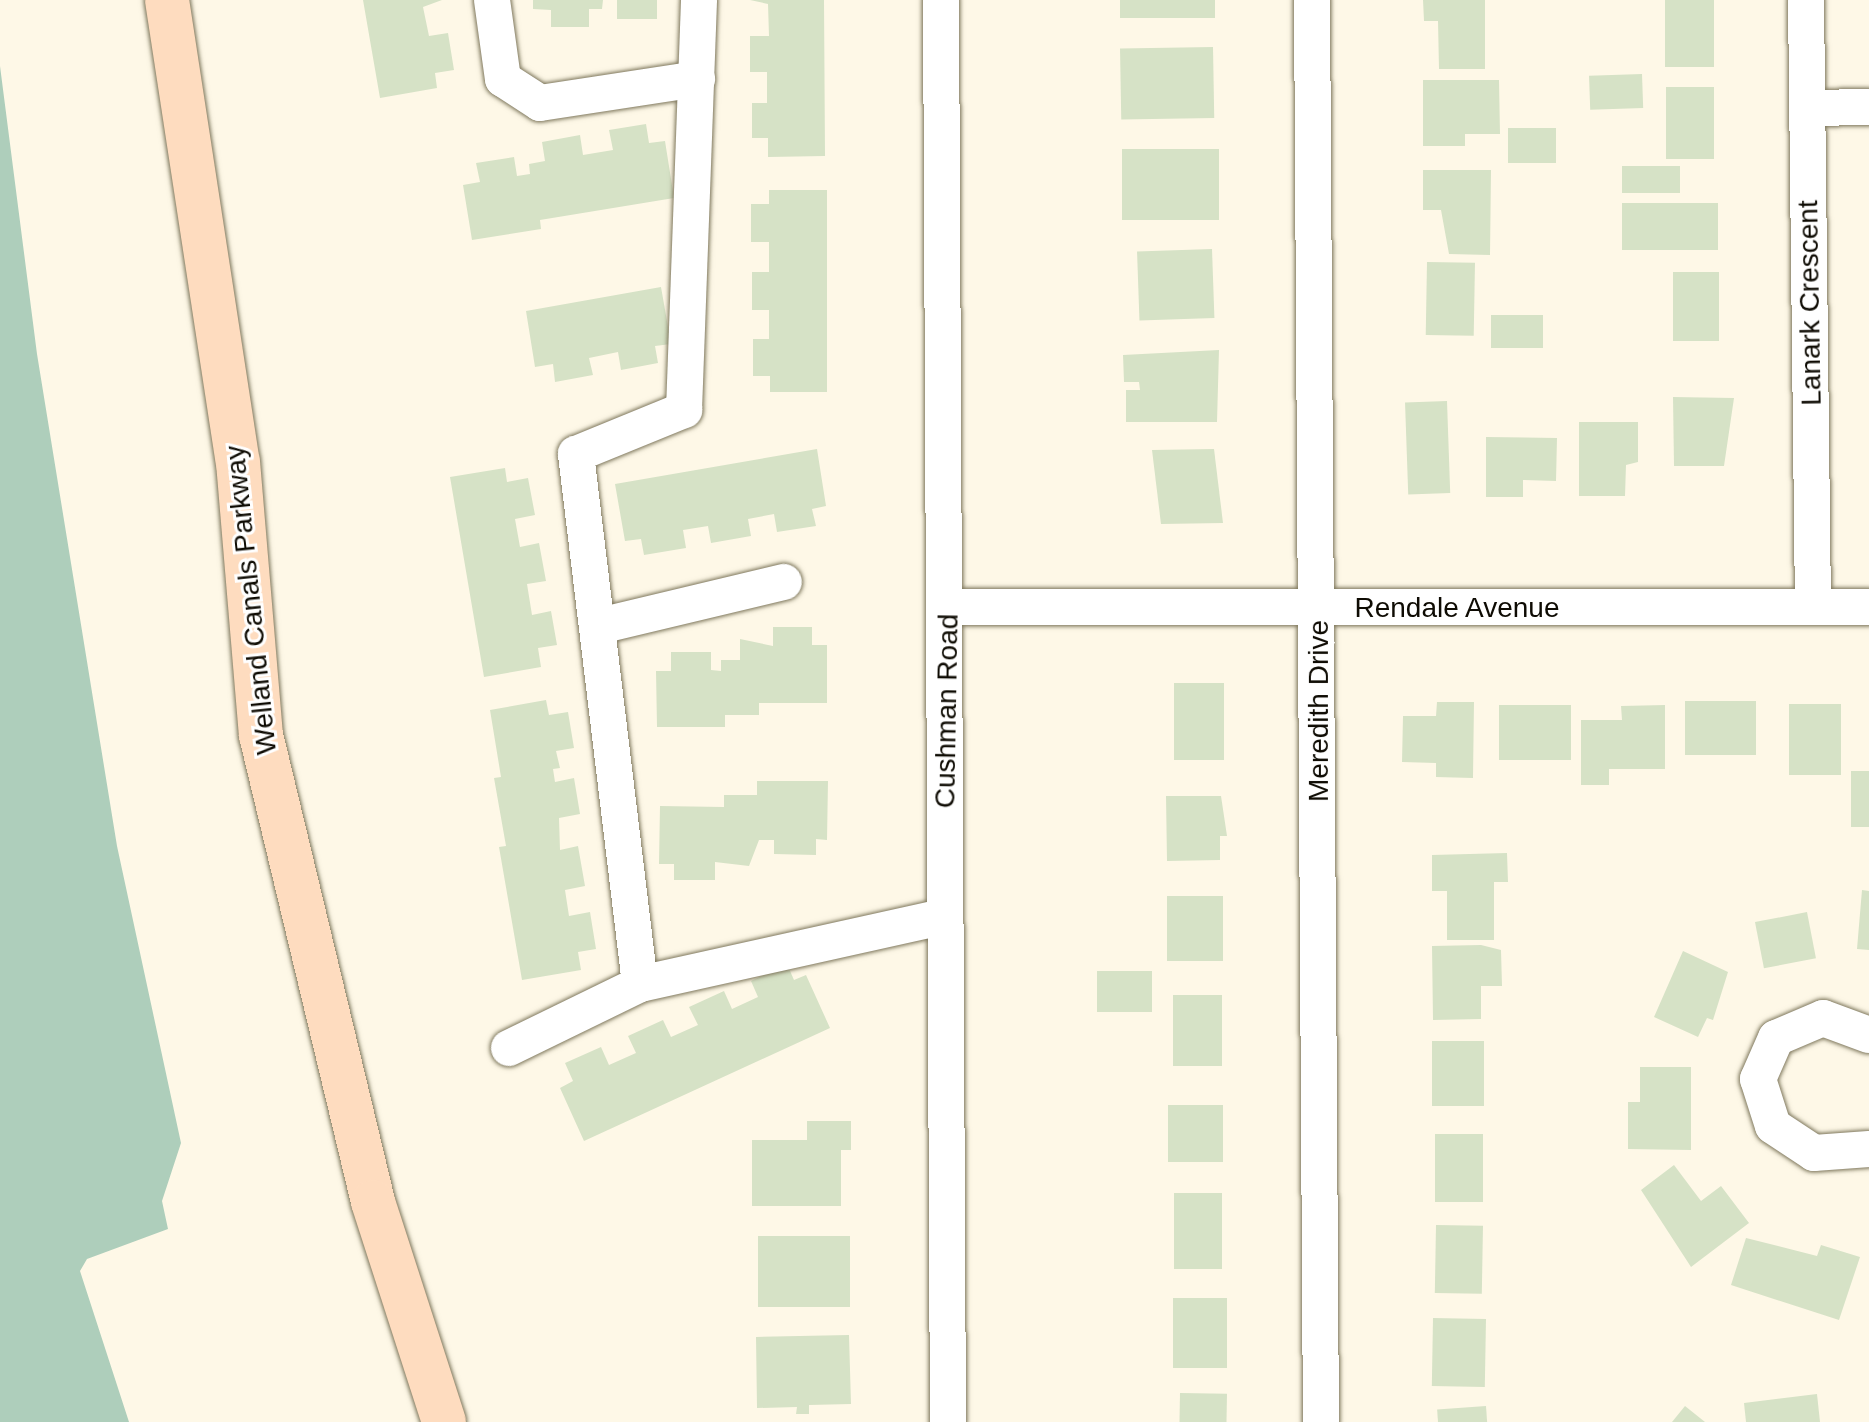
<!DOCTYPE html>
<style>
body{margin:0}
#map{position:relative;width:1869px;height:1422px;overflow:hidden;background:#fef8e7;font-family:Arial,sans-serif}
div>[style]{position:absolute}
.water>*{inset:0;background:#aecebb}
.building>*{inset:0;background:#d6e2c6;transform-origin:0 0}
.roads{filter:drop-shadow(0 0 2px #7f785d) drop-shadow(0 0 2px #7f785d)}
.minor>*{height:36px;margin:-18px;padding:0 18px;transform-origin:18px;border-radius:18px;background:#fff}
.major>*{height:44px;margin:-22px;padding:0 22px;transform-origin:22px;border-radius:22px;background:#fedcbf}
span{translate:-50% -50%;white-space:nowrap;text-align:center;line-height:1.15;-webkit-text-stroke:6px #fff;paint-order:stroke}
.street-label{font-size:28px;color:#0e0b03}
</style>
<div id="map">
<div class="water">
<i style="clip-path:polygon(0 66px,37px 354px,117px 846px,181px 1143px,162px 1201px,168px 1229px,87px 1259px,80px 1271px,129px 1422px,0 1422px)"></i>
</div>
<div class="building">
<i style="clip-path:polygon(363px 0,442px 0,423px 7px,429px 36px,448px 33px,454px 70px,435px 73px,437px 88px,380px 98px)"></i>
<i style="clip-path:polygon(533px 0,603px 0,602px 9px,589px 9px,589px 27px,551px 27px,551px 10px,533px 9px)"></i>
<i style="left:617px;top:0;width:40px;height:19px"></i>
<i style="clip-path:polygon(750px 0,824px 0,825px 156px,768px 157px,768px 138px,752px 138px,752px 103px,767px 103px,767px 72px,750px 72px,750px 36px,769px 36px,768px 4px)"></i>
<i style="left:1120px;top:0;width:95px;height:18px"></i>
<i style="clip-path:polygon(1423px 0,1485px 0,1485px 69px,1439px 69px,1438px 21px,1424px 21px)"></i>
<i style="left:1665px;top:0;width:49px;height:67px"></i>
<i style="left:1213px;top:47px;width:71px;height:93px;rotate:89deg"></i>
<i style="left:1642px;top:74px;width:34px;height:53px;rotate:88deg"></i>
<i style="clip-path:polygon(1423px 80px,1499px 80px,1500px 134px,1465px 134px,1465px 146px,1423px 146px)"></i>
<i style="left:1666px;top:87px;width:48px;height:72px"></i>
<i style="clip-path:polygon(646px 124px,649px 143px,665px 141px,674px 198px,540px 220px,541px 229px,472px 240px,463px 185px,480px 182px,476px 163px,514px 157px,517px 176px,530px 174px,529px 164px,545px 161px,542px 142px,580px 135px,583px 155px,613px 150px,609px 130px)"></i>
<i style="left:1556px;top:128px;width:35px;height:48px;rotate:90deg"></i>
<i style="left:1122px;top:149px;width:97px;height:71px"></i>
<i style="left:1680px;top:166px;width:27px;height:58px;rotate:90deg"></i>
<i style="clip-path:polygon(1423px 170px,1491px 170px,1490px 255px,1449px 254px,1441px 210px,1423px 210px)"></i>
<i style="clip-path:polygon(769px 190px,827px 190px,827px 392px,770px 392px,770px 376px,753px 376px,753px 339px,769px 339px,769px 310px,752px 310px,752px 272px,769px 272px,769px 242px,751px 242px,751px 204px,769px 204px)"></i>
<i style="left:1622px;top:203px;width:96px;height:47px"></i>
<i style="left:1212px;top:249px;width:69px;height:75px;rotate:88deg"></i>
<i style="left:1427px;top:262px;width:48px;height:73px;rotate:1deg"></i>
<i style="left:1673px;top:272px;width:46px;height:69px"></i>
<i style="clip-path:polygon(661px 287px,671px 344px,655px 346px,658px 363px,621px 370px,618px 352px,589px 358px,593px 375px,555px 382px,553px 364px,535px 367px,526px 311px)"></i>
<i style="left:1491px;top:315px;width:52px;height:33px"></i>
<i style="clip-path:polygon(1219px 350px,1217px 422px,1126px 422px,1126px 390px,1140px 390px,1139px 382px,1124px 382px,1123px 355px)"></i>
<i style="clip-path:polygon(1673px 397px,1734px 398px,1724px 466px,1674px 466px)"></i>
<i style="left:1447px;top:401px;width:92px;height:42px;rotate:88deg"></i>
<i style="clip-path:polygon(1579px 422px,1638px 422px,1638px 462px,1626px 465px,1625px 496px,1579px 496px)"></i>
<i style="clip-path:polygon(1486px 437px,1557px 438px,1556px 481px,1523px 480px,1523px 497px,1486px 497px)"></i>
<i style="clip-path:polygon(817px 449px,826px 506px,812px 509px,816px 526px,777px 532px,774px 514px,748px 519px,751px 536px,711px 543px,708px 526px,683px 530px,686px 548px,644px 555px,641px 539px,625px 541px,615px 484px)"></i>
<i style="clip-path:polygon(1214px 449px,1223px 523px,1161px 524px,1152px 450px)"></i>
<i style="clip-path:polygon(505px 468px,507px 482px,528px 478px,535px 515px,515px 519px,520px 547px,539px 543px,546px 581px,527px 584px,532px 615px,551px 611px,557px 645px,538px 648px,541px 667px,484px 677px,450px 477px)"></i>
<i style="clip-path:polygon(773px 627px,812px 627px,812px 645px,827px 645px,827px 703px,759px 703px,759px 715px,725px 715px,725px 727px,657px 727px,656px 671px,671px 671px,671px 652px,711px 652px,711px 670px,721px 671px,721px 660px,740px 660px,740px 639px,773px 646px)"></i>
<i style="left:1174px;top:683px;width:50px;height:77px"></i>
<i style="clip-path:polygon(546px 700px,549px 715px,568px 712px,574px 748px,556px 751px,560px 768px,553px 769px,555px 782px,574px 778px,580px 814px,559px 818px,560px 850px,578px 846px,585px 886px,565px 890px,569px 916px,590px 912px,596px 949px,578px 952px,581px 970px,522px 980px,499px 847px,506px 846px,494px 778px,501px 777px,490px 710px)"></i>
<i style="left:1685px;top:701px;width:71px;height:54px"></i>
<i style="clip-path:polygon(1437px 702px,1474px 702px,1473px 778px,1436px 777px,1436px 763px,1402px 762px,1403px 716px,1436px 716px)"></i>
<i style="left:1789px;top:704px;width:52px;height:71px"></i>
<i style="left:1499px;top:705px;width:72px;height:55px"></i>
<i style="clip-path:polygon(1665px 705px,1665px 769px,1609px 769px,1609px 785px,1581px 785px,1581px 720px,1622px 720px,1621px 706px)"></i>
<i style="left:1851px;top:771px;width:18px;height:56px"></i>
<i style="clip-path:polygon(757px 781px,828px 781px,827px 840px,816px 839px,816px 855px,774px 854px,774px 840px,759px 840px,749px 866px,715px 862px,715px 880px,674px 880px,674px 864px,659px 864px,660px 806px,724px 807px,724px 795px,757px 795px)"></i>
<i style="clip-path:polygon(1166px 796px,1221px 796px,1227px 836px,1220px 836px,1220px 860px,1167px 861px)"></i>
<i style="clip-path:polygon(1507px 853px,1508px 882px,1494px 882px,1494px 940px,1447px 940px,1447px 891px,1432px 891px,1432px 855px)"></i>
<i style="clip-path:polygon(1862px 890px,1869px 891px,1869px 950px,1857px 949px)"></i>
<i style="left:1167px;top:896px;width:56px;height:65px"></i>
<i style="left:1807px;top:912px;width:47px;height:53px;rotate:79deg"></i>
<i style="clip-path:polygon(1481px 945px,1501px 950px,1502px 986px,1481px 986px,1481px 1019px,1433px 1020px,1432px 946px)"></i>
<i style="clip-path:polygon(1683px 951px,1728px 972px,1713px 1020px,1707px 1018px,1698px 1037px,1654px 1017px)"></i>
<i style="clip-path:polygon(787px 964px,794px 980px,806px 975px,830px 1028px,584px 1141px,560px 1088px,573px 1081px,565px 1063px,601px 1047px,609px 1065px,636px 1053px,628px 1036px,663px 1020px,671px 1037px,698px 1025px,689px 1007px,724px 991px,732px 1009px,758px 997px,751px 981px)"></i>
<i style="left:1097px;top:971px;width:55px;height:41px"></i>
<i style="left:1173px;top:995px;width:49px;height:71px"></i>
<i style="left:1432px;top:1041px;width:52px;height:65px"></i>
<i style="clip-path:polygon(1640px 1067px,1691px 1067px,1691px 1150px,1628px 1149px,1628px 1102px,1640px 1102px)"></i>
<i style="left:1168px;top:1105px;width:55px;height:57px"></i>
<i style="clip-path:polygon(807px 1121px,851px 1121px,851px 1150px,841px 1150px,841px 1206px,752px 1206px,752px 1140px,807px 1140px)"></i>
<i style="left:1435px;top:1134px;width:48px;height:68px"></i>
<i style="clip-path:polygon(1674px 1165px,1701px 1201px,1721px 1186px,1749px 1223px,1691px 1267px,1641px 1190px)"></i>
<i style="left:1174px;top:1193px;width:48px;height:76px"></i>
<i style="left:1436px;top:1225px;width:47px;height:68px;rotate:1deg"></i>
<i style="left:758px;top:1236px;width:92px;height:71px"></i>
<i style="clip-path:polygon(1746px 1238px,1817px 1256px,1821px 1245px,1860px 1257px,1839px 1320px,1731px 1285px)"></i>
<i style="left:1173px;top:1298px;width:54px;height:70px"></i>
<i style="left:1433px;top:1318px;width:53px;height:68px;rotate:1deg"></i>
<i style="clip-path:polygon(849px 1335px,851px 1404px,809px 1405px,809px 1414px,796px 1414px,797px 1407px,757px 1408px,756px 1337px)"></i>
<i style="left:1180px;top:1393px;width:47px;height:29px;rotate:1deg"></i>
<i style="clip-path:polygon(1817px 1394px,1820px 1422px,1746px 1422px,1744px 1403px)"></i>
<i style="left:1486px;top:1406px;width:16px;height:49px;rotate:86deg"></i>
<i style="clip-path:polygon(1685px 1406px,1705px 1422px,1672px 1422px)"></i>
</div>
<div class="roads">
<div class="minor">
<i style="left:492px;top:0;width:80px;rotate:82.1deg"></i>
<i style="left:503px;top:79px;width:44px;rotate:33deg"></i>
<i style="left:540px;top:103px;width:159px;rotate:-8.7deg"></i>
<i style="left:941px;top:0;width:1422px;rotate:89.72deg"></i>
<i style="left:1312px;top:0;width:1422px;rotate:89.64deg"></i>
<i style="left:1806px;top:0;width:607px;rotate:89.34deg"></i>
<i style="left:1808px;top:108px;width:61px;rotate:-0.9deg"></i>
<i style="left:949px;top:607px;width:920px"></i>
<i style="left:599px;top:626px;width:190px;rotate:-13.4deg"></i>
<i style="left:640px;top:984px;width:534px;rotate:-96.89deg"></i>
<i style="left:576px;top:454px;width:117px;rotate:-22.2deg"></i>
<i style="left:684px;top:410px;width:410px;rotate:-87.9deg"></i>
<i style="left:1869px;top:1035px;width:49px;rotate:-159.7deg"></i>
<i style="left:1823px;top:1018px;width:51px;rotate:156.9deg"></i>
<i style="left:1776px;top:1038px;width:45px;rotate:113.7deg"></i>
<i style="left:1758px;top:1079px;width:49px;rotate:72.3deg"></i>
<i style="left:1773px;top:1126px;width:49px;rotate:33.4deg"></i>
<i style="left:1814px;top:1153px;width:55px;rotate:-4.2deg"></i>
<i style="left:509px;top:1048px;width:146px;rotate:-26deg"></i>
<i style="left:640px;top:984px;width:310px;rotate:-12.5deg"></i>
</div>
<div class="major">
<i style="left:167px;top:0;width:467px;rotate:81.3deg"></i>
<i style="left:238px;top:462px;width:274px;rotate:85.2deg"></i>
<i style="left:261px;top:735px;width:480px;rotate:76.5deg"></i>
<i style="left:373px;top:1202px;width:231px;rotate:72.1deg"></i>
</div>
</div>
<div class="street-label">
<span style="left:1810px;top:303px;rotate:-91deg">Lanark Crescent</span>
<span style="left:251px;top:600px;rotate:-96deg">Welland Canals Parkway</span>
<span style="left:1457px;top:608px">Rendale Avenue</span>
<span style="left:947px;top:711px;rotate:-89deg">Cushman Road</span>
<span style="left:1319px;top:711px;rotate:-90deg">Meredith Drive</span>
</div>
</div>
